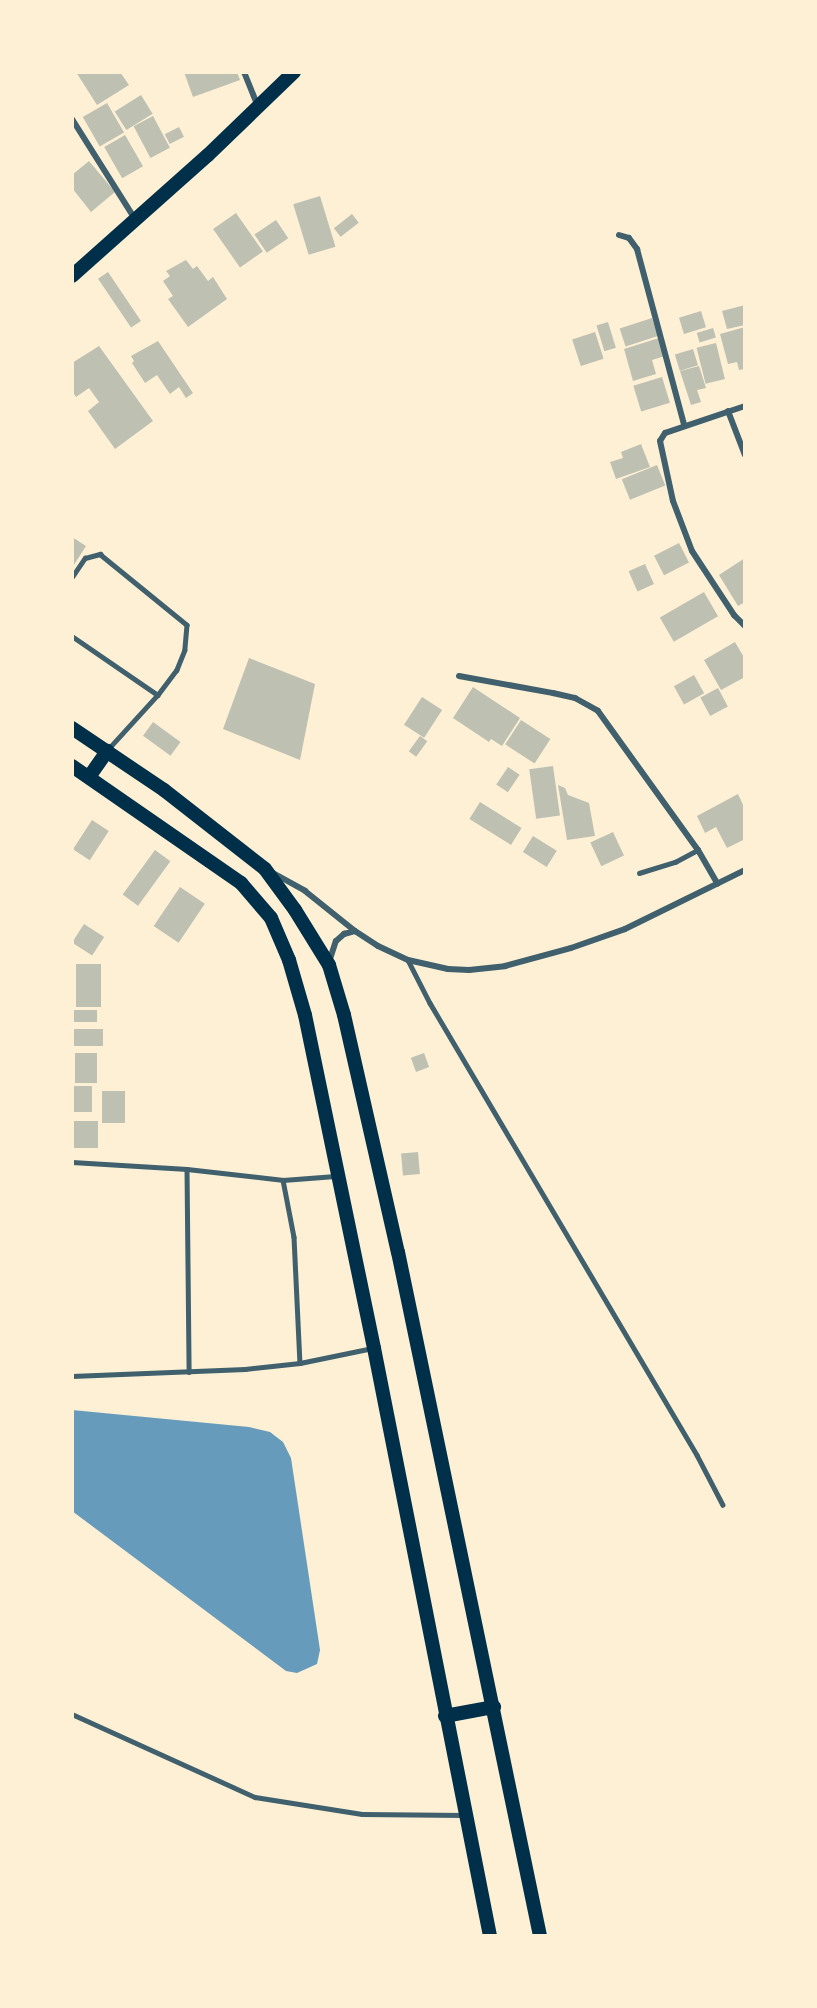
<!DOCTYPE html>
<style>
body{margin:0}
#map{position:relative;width:817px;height:2008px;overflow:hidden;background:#fdf0d5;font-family:Literata,serif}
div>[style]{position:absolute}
.water>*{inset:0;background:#669bbc}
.building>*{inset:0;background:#bec0b2;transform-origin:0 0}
.service>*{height:4.5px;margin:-2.25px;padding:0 2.25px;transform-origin:2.25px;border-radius:2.25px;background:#3f606c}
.minor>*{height:6px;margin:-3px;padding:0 3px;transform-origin:3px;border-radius:3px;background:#3f606c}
.primary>*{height:14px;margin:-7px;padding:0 7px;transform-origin:7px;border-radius:7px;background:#003049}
span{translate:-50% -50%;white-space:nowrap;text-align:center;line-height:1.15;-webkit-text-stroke:6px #fdf0d5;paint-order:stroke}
.frame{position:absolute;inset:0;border:74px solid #fdf0d5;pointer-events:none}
</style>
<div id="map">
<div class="water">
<i style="clip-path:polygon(72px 1410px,249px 1427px,270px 1432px,283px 1442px,291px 1458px,320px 1650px,317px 1664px,297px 1673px,286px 1671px,72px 1511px)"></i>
</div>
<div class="building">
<i style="clip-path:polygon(76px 72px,120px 72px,129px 85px,97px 105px)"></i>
<i style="clip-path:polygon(184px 72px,237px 72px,240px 80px,193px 97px)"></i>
<i style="left:141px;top:95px;width:22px;height:31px;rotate:58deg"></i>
<i style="left:107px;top:103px;width:34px;height:28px;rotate:60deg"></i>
<i style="left:153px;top:116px;width:36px;height:22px;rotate:62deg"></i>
<i style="left:179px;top:127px;width:11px;height:16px;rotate:63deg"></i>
<i style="left:125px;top:135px;width:36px;height:24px;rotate:60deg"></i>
<i style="clip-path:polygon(89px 161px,115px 192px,91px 212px,72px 188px,72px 175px)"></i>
<i style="left:320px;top:196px;width:53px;height:28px;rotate:73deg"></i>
<i style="left:236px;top:213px;width:47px;height:28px;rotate:55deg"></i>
<i style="left:352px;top:214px;width:11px;height:23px;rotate:52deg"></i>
<i style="left:276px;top:220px;width:22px;height:26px;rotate:56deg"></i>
<i style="clip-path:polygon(186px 260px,193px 269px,197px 266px,208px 281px,213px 277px,227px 299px,188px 327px,168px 299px,173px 296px,163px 281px,170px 276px,166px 271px)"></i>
<i style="left:108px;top:272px;width:59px;height:12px;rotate:56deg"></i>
<i style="clip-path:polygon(745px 305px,745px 325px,727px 329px,722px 311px)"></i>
<i style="left:701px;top:311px;width:17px;height:23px;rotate:73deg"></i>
<i style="left:652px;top:318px;width:19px;height:34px;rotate:72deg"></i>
<i style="left:608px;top:322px;width:27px;height:12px;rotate:73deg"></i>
<i style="clip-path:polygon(745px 327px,745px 369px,739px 370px,737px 362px,728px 364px,720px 334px)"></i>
<i style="left:713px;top:328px;width:10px;height:17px;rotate:73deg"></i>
<i style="left:595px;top:332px;width:28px;height:24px;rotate:72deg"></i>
<i style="clip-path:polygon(659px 338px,665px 356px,652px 360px,656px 374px,633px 381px,624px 349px)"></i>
<i style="clip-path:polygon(158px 341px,193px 393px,186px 398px,179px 387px,170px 394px,157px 375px,145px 383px,132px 363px,134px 361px,131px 356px)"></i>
<i style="left:716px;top:343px;width:37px;height:20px;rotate:76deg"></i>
<i style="clip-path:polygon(99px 346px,153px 421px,115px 449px,88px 411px,99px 402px,89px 388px,76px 397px,72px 391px,72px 363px)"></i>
<i style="left:693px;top:349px;width:17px;height:19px;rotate:73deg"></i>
<i style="clip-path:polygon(699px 366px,706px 388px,697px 390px,701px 402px,691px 405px,680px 371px)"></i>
<i style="left:662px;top:377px;width:27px;height:30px;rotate:73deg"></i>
<i style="clip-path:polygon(641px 444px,650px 467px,616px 479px,610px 462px,623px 458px,621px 452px)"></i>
<i style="left:657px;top:465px;width:22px;height:38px;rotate:68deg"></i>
<i style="clip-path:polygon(72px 537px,86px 546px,72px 568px)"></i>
<i style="left:679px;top:543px;width:22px;height:28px;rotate:63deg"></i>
<i style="clip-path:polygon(745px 558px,745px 602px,738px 606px,719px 575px)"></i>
<i style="left:645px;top:564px;width:22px;height:18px;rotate:66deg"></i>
<i style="left:704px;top:592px;width:28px;height:51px;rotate:60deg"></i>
<i style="clip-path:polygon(735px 642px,745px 659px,745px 677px,721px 690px,704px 660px)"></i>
<i style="clip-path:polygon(249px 658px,315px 684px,300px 760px,223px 729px)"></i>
<i style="left:694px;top:675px;width:21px;height:23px;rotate:61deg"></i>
<i style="clip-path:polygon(473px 687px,520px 718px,502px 746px,491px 739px,489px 742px,453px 718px)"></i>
<i style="left:718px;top:688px;width:21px;height:20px;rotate:62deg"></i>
<i style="left:422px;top:697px;width:24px;height:33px;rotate:33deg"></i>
<i style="left:521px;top:720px;width:35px;height:29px;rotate:33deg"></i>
<i style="left:153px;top:722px;width:34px;height:17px;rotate:36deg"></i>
<i style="left:420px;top:736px;width:9px;height:19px;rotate:36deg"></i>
<i style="left:553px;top:766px;width:50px;height:24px;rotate:82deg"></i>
<i style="left:508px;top:767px;width:14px;height:21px;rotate:34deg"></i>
<i style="clip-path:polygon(558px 785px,565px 788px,568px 795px,589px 803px,595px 836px,567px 840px)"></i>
<i style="clip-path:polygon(738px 794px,745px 809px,745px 839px,727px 848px,716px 827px,705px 833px,697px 816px)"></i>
<i style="left:480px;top:802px;width:49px;height:20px;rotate:32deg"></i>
<i style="left:92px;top:820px;width:20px;height:35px;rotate:33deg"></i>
<i style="left:613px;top:832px;width:26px;height:25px;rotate:65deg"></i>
<i style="left:533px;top:836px;width:28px;height:19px;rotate:32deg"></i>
<i style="left:155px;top:850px;width:19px;height:55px;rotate:36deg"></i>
<i style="left:180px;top:887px;width:30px;height:47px;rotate:34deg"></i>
<i style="left:84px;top:924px;width:24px;height:22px;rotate:33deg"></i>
<i style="left:76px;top:964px;width:25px;height:43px"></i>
<i style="left:73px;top:1010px;width:24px;height:12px"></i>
<i style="left:72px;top:1029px;width:31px;height:17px"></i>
<i style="left:75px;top:1053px;width:22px;height:30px"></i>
<i style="left:424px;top:1053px;width:15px;height:14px;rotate:70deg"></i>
<i style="left:72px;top:1086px;width:20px;height:26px"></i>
<i style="left:102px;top:1091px;width:23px;height:32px"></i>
<i style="left:72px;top:1121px;width:26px;height:27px"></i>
<i style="left:418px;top:1152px;width:22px;height:17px;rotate:85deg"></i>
</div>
<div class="service">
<i style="left:72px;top:577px;width:23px;rotate:-56deg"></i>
<i style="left:85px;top:558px;width:16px;rotate:-15deg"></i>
<i style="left:100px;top:554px;width:112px;rotate:39.2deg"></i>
<i style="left:187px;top:625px;width:25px;rotate:95deg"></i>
<i style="left:185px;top:650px;width:22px;rotate:112deg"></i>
<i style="left:177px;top:670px;width:31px;rotate:127deg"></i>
<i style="left:158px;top:695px;width:74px;rotate:132.3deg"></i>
<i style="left:72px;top:636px;width:104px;rotate:34.5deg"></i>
<i style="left:639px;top:873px;width:38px;rotate:-17deg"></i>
<i style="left:675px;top:862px;width:26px;rotate:-28deg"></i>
<i style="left:408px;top:960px;width:48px;rotate:62.9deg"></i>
<i style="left:430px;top:1003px;width:525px;rotate:59.43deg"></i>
<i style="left:697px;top:1455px;width:56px;rotate:62.5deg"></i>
<i style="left:72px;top:1162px;width:115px;rotate:3.5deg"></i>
<i style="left:187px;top:1169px;width:97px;rotate:6.5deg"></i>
<i style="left:283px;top:1180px;width:52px;rotate:-4.4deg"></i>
<i style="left:187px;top:1169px;width:203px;rotate:89.4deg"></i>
<i style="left:283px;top:1180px;width:58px;rotate:79.1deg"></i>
<i style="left:294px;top:1237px;width:126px;rotate:87.3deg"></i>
<i style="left:72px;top:1376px;width:173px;rotate:-2.3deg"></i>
<i style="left:245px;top:1369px;width:55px;rotate:-6.2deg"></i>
<i style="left:300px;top:1363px;width:75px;rotate:-11.6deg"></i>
<i style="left:72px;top:1714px;width:201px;rotate:24.4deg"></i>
<i style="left:255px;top:1797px;width:108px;rotate:9deg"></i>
<i style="left:362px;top:1814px;width:102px;rotate:0.6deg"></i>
</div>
<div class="minor">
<i style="left:244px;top:72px;width:38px;rotate:68deg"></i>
<i style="left:72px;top:119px;width:118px;rotate:57.8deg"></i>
<i style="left:619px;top:235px;width:10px;rotate:17deg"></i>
<i style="left:629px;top:238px;width:14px;rotate:54deg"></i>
<i style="left:637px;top:249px;width:182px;rotate:75deg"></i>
<i style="left:745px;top:406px;width:84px;rotate:161.4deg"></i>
<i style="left:665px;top:433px;width:9px;rotate:122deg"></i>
<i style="left:660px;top:441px;width:61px;rotate:77.8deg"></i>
<i style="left:673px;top:501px;width:53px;rotate:69.2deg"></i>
<i style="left:692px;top:551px;width:77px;rotate:56.7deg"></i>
<i style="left:734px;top:615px;width:16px;rotate:45deg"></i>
<i style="left:728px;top:411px;width:47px;rotate:68.9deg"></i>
<i style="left:459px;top:676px;width:96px;rotate:10.3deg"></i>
<i style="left:553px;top:693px;width:23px;rotate:13deg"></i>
<i style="left:575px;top:698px;width:26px;rotate:29deg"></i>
<i style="left:598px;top:711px;width:171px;rotate:54.3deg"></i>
<i style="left:698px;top:850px;width:39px;rotate:60deg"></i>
<i style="left:273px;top:873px;width:37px;rotate:29deg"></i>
<i style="left:305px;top:891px;width:64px;rotate:38.7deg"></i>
<i style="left:355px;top:931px;width:27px;rotate:33deg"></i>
<i style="left:378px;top:946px;width:33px;rotate:25deg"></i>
<i style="left:408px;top:960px;width:41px;rotate:12.7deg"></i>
<i style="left:448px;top:969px;width:21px;rotate:3deg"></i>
<i style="left:469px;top:970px;width:36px;rotate:-6deg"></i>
<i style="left:505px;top:966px;width:68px;rotate:-15.3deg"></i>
<i style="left:571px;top:948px;width:57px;rotate:-19.4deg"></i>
<i style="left:625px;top:929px;width:134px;rotate:-26.2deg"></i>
<i style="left:329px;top:962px;width:22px;rotate:-72deg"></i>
<i style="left:336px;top:941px;width:11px;rotate:-41deg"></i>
<i style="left:344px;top:934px;width:11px;rotate:-15deg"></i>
</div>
<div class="primary">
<i style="left:72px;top:276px;width:182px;rotate:-41.7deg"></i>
<i style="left:208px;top:155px;width:120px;rotate:-44deg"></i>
<i style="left:72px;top:728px;width:111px;rotate:34deg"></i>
<i style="left:164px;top:790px;width:128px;rotate:38deg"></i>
<i style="left:265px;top:869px;width:51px;rotate:53.8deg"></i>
<i style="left:295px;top:910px;width:65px;rotate:58.3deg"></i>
<i style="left:329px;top:965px;width:52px;rotate:73.3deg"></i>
<i style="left:344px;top:1015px;width:243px;rotate:77.2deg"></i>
<i style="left:398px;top:1252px;width:699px;rotate:78.27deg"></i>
<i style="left:72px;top:766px;width:206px;rotate:34.7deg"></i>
<i style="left:241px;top:883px;width:46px;rotate:49.4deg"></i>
<i style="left:271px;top:918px;width:46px;rotate:66.8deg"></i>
<i style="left:289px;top:960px;width:57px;rotate:73.8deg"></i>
<i style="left:305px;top:1015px;width:340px;rotate:78.3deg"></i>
<i style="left:374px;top:1348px;width:599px;rotate:78.84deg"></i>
<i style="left:89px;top:777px;width:32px;rotate:-55deg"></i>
<i style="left:445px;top:1716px;width:50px;rotate:-10.4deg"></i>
</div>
<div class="frame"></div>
</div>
